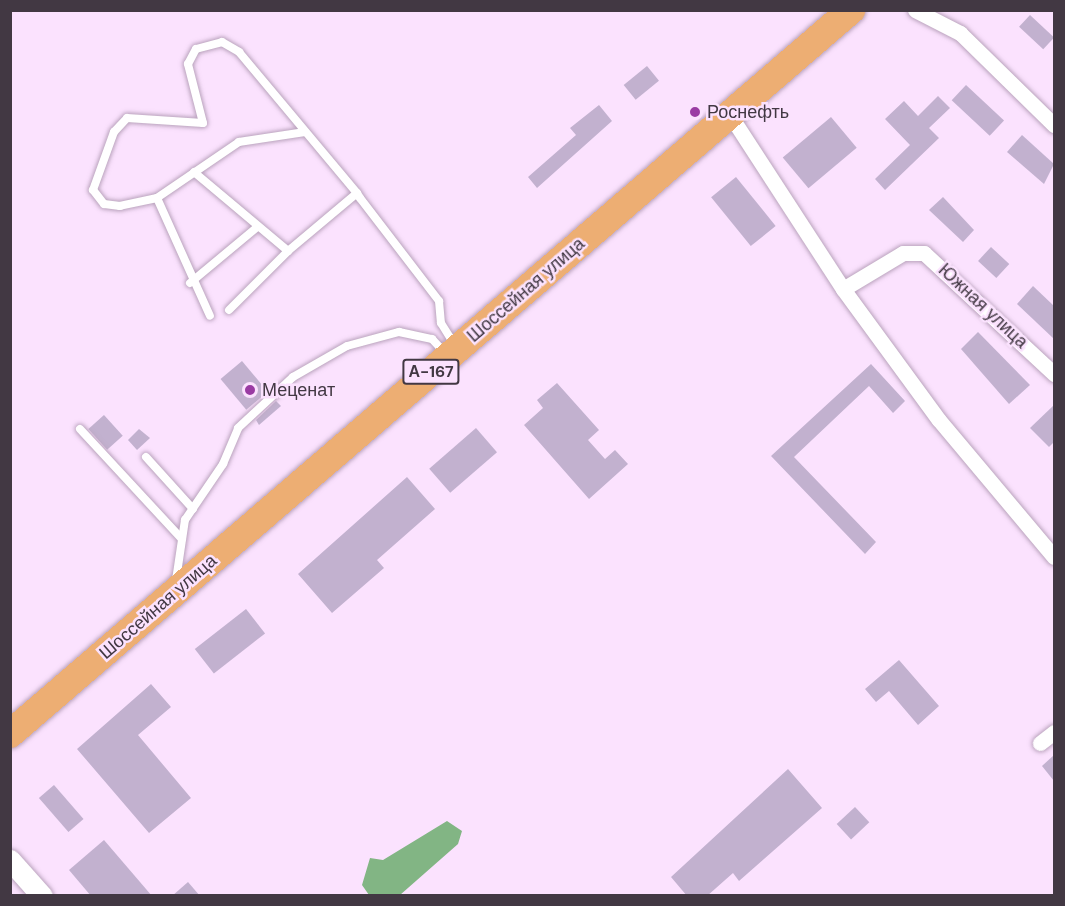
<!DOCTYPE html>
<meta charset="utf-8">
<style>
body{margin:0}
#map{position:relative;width:1065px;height:906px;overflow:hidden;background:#fbe2fe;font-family:"DM Sans",sans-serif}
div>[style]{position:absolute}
.forest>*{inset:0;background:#82b584}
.building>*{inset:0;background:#c2b1cf;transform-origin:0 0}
.roads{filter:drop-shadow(0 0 2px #baa3bd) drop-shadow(0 0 2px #baa3bd)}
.lane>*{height:8px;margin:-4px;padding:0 4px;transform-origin:4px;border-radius:4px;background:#fff}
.street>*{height:15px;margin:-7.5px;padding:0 7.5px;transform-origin:7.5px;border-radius:7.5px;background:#fff}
.secondary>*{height:21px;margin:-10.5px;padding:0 10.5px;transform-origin:10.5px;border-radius:10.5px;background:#fff}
.highway>*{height:28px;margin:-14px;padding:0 14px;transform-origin:14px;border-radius:14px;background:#edae73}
.dots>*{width:16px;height:16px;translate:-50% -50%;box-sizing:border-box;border:3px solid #fbe2fe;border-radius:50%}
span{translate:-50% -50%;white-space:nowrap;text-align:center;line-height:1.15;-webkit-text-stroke:5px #fbe2fe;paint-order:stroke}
.shield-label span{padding:2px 4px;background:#fbe2fe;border:2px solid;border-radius:4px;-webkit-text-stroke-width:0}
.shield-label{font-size:16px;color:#423843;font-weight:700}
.poi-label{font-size:18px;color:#423843}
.left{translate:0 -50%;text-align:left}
.street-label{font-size:18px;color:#423843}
.frame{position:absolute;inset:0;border:12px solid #423843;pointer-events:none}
</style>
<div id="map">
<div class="forest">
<i style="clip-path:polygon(447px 821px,462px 831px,458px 844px,400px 895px,369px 895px,362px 885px,370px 858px,383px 860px)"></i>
</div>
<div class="building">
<i style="left:1030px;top:15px;width:33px;height:16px;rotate:43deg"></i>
<i style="left:647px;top:66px;width:19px;height:30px;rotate:51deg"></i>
<i style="left:966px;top:85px;width:52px;height:21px;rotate:43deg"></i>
<i style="clip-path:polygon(938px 96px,950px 108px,929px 128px,939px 138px,885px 190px,875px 179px,910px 145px,885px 119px,904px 101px,918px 116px)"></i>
<i style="clip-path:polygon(599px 105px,612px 121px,537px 188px,528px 177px,576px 135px,570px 128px)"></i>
<i style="left:831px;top:117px;width:40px;height:63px;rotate:50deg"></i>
<i style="clip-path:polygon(1022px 135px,1054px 164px,1044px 184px,1007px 152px)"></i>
<i style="left:736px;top:177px;width:63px;height:32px;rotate:51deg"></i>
<i style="clip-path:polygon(943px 197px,974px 230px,963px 242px,929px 210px)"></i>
<i style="left:991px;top:247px;width:25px;height:19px;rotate:43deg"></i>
<i style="clip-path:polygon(1033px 286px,1054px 306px,1054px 339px,1017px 304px)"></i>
<i style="clip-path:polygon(978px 332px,1030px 385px,1009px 404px,961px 349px)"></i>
<i style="left:242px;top:361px;width:40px;height:28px;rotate:50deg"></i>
<i style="clip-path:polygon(871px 364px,905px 401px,893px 413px,869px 386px,794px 457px,876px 542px,865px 554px,771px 456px)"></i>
<i style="clip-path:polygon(557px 383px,599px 430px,588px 440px,605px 459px,615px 450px,628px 464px,589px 499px,524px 425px,543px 408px,537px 400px)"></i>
<i style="clip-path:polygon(276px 401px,281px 406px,259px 425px,256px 420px)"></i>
<i style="clip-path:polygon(1054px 405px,1054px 442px,1049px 447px,1030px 428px)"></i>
<i style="left:104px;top:415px;width:28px;height:21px;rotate:48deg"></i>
<i style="left:476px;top:428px;width:32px;height:62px;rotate:49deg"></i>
<i style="clip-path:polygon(139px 429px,150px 438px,137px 450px,128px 440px)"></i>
<i style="clip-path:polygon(407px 477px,435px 509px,377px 560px,384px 568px,332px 613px,298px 574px)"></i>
<i style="left:246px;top:609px;width:31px;height:65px;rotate:52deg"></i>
<i style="clip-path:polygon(899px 660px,939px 706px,918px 725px,889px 691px,876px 702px,865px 689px)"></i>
<i style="clip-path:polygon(151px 684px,171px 707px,138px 735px,191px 798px,149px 833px,77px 749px)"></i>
<i style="clip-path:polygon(1054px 755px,1054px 781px,1042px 766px)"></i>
<i style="clip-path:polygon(788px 769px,822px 808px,739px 881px,733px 873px,707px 896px,687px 896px,671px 877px)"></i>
<i style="left:54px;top:785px;width:45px;height:20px;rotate:49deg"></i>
<i style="left:855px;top:807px;width:21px;height:25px;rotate:47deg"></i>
<i style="clip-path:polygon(104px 840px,152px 896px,91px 896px,69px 870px)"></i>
<i style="clip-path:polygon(188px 882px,200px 896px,172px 896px)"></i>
</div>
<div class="roads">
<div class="lane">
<i style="left:305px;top:132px;width:67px;rotate:171.4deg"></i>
<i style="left:239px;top:142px;width:99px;rotate:145.7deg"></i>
<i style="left:157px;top:198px;width:38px;rotate:168deg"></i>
<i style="left:120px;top:206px;width:16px;rotate:-173deg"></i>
<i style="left:104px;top:204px;width:18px;rotate:-128deg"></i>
<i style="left:93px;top:190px;width:62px;rotate:-70.1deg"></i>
<i style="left:114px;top:132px;width:19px;rotate:-47deg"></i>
<i style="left:127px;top:118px;width:76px;rotate:3.8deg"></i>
<i style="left:203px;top:123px;width:61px;rotate:-104.3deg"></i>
<i style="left:188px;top:64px;width:17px;rotate:-62deg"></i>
<i style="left:196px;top:49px;width:27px;rotate:-15deg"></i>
<i style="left:222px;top:42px;width:20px;rotate:30deg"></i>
<i style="left:239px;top:52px;width:184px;rotate:50.1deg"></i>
<i style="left:357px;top:193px;width:6px;rotate:59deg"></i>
<i style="left:360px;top:198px;width:130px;rotate:52.5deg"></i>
<i style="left:439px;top:301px;width:22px;rotate:85deg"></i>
<i style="left:441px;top:323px;width:26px;rotate:58deg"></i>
<i style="left:194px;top:172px;width:123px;rotate:40deg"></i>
<i style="left:157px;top:198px;width:129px;rotate:65.8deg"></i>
<i style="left:190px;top:283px;width:86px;rotate:-39.8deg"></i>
<i style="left:229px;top:310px;width:83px;rotate:-45deg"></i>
<i style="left:288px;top:251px;width:90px;rotate:-40deg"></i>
<i style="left:80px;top:429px;width:150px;rotate:47.2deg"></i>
<i style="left:146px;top:457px;width:70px;rotate:47.9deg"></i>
<i style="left:176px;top:580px;width:61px;rotate:-81.5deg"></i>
<i style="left:185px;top:520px;width:68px;rotate:-55.8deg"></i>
<i style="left:223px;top:464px;width:39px;rotate:-67deg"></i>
<i style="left:238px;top:428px;width:75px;rotate:-42.8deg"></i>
<i style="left:293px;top:377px;width:62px;rotate:-29.9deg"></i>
<i style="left:347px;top:346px;width:54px;rotate:-15.1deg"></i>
<i style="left:399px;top:332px;width:34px;rotate:12deg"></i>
<i style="left:432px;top:339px;width:19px;rotate:47deg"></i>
</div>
<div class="street">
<i style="left:915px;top:10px;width:51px;rotate:27.1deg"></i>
<i style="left:960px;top:33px;width:132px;rotate:44.4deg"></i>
<i style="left:730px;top:115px;width:207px;rotate:57deg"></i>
<i style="left:843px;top:289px;width:162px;rotate:53.8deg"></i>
<i style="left:939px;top:420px;width:179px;rotate:50deg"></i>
<i style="left:843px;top:289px;width:70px;rotate:-31deg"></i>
<i style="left:903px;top:253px;width:21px"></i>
<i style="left:924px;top:253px;width:178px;rotate:42.9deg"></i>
<i style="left:1040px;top:743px;width:18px;rotate:-38deg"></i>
</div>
<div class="secondary">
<i style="left:10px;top:860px;width:48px;rotate:48.4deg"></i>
</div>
<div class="highway">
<i style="left:10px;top:734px;width:1110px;rotate:-40.72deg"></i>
</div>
</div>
<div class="dots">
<i style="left:695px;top:112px;background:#9a3ba3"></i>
<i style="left:250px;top:390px;background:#9a3ba3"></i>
</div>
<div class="shield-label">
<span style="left:431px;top:372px">А-167</span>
</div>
<div class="poi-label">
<span class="left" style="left:707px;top:112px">Роснефть</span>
<span class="left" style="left:262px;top:390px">Меценат</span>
</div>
<div class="street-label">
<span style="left:526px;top:290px;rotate:-41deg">Шоссейная улица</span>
<span style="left:983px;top:306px;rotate:43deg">Южная улица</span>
<span style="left:158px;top:607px;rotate:-41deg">Шоссейная улица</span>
</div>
<div class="frame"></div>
</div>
